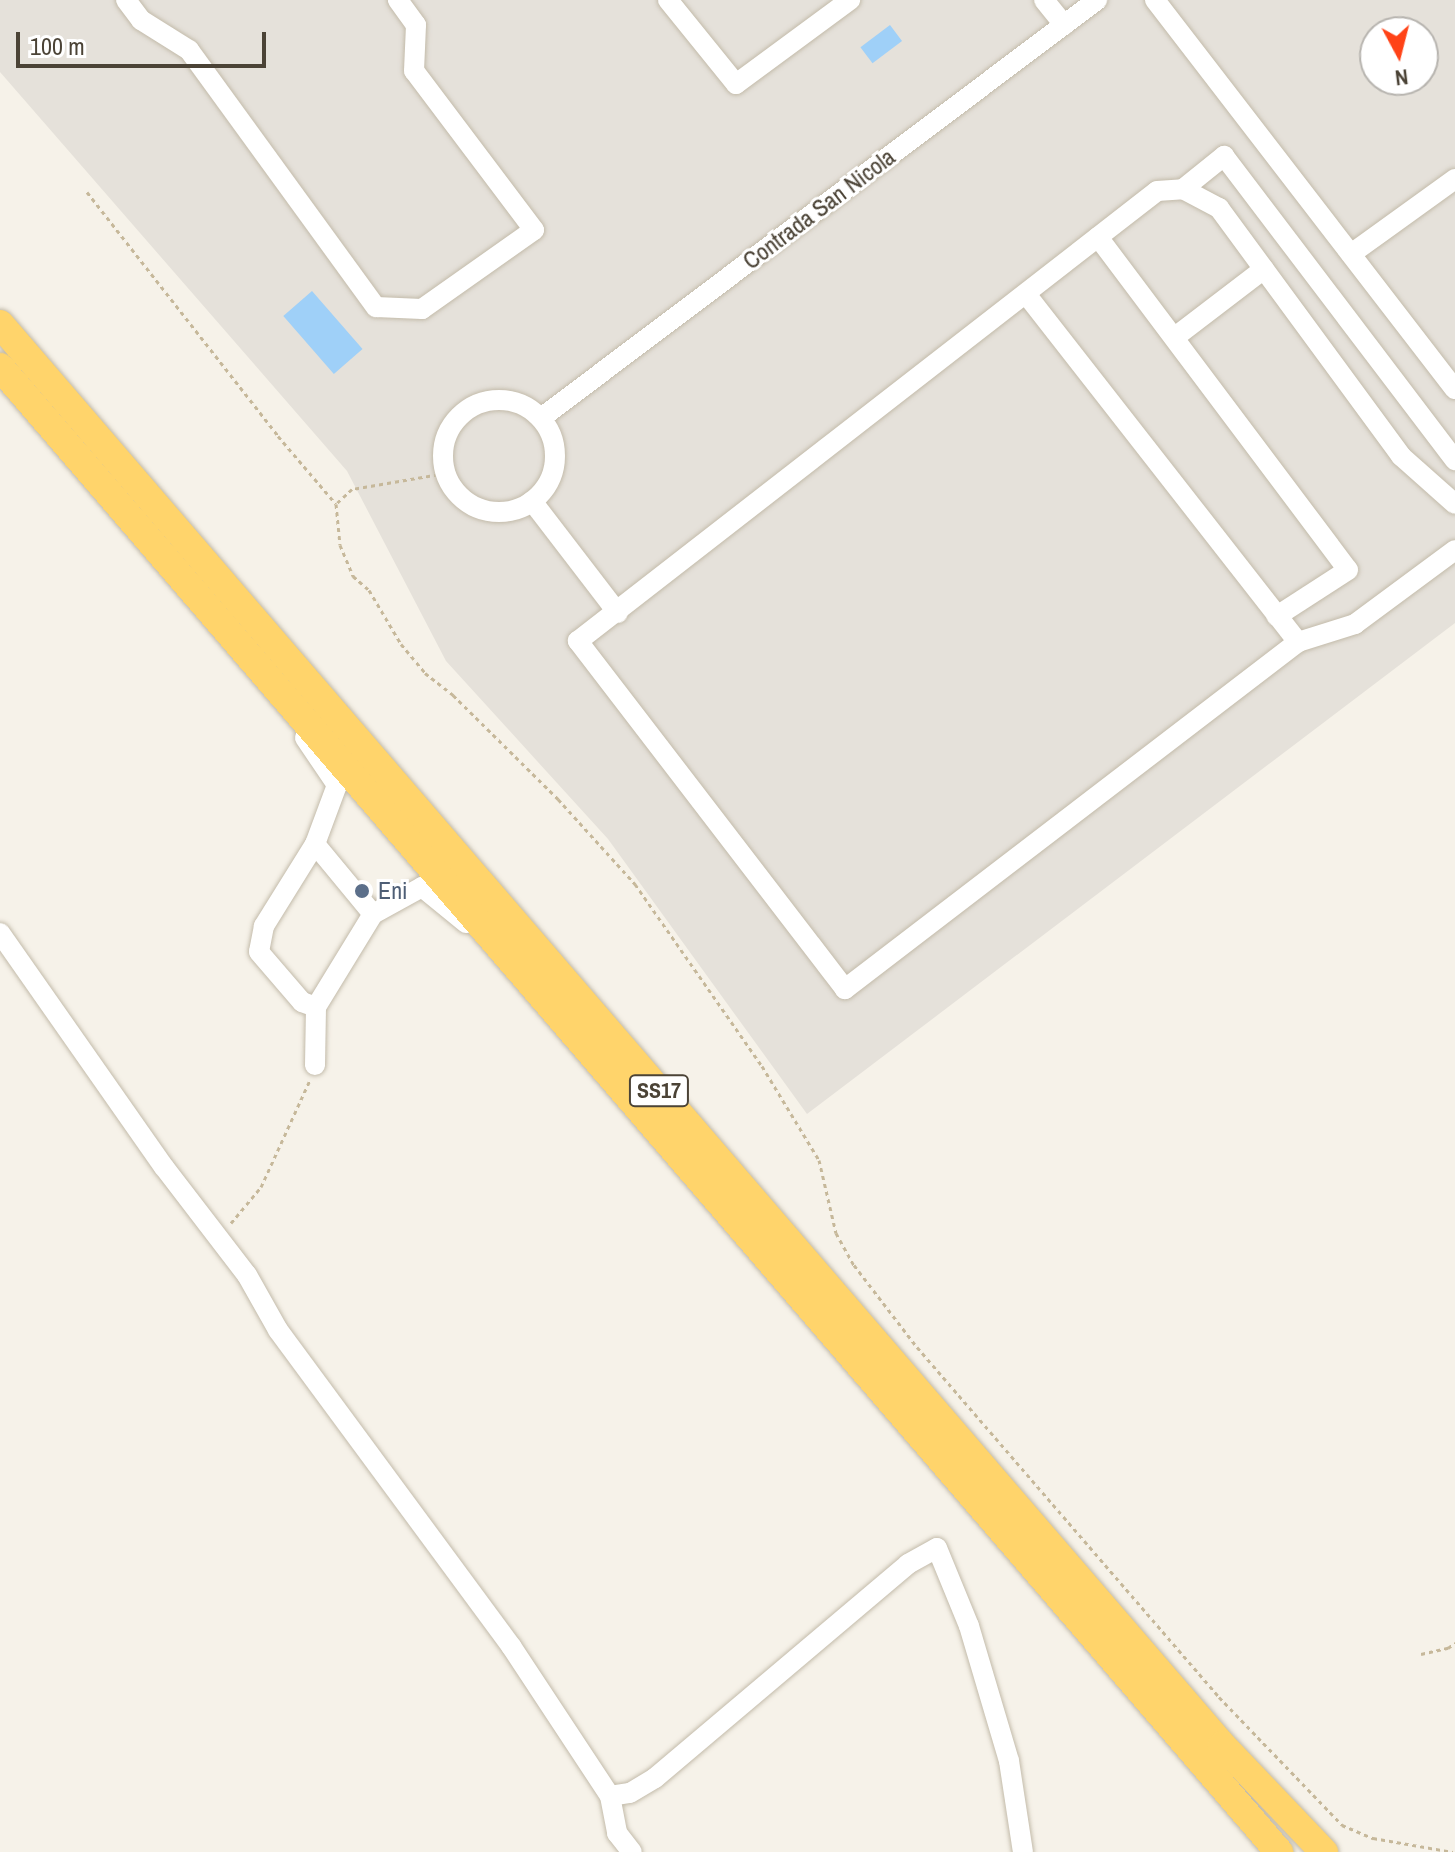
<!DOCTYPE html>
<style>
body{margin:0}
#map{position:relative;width:1455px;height:1852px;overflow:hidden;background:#f6f2e9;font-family:"Archivo Narrow",sans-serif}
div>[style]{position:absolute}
.industrial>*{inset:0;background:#e5e1da}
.water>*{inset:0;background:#9fd0f8;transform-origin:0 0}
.path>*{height:3px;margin-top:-1.5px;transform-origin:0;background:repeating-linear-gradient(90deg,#c6b89a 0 4px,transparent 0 8px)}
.roads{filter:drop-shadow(0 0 2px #c3bbaa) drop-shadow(0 0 2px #c3bbaa)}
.minor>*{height:20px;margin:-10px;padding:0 10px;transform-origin:10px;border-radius:10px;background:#fff}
.minor>.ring{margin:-10px;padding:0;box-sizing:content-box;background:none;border:20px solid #fff;border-radius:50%}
.highway>*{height:28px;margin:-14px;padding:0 14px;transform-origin:14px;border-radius:14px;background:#ffd46b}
.dots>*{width:22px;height:22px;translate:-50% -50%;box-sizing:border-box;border:4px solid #fff;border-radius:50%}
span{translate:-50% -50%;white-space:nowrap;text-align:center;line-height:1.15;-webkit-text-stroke:6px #fff;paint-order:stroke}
.shield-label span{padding:2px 6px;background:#fff;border:2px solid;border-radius:6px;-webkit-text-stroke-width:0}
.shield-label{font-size:22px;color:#4b4336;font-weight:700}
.street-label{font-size:24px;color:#4b4336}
.service-label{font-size:24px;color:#4e5e75}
.left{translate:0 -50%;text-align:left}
.north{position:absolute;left:1359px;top:16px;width:80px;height:80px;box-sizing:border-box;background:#fff;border:2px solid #b7b4af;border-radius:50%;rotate:173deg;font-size:22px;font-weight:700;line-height:32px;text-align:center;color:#4b4336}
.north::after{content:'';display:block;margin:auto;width:28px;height:36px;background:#ff4317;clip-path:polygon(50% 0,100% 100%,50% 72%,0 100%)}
.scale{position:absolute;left:16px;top:32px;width:250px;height:36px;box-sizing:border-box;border:4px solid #4b4336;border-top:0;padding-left:10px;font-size:24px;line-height:28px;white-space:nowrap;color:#4b4336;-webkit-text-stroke:6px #fff;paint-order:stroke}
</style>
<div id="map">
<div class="industrial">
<i style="clip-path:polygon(evenodd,0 0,1455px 0,1455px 623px,807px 1114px,608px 839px,446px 661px,347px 471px,0 72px,0 0,1375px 32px,1423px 32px,1423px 80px,1375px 80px,1375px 32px)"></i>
</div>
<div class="water">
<i style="left:890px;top:25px;width:20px;height:37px;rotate:53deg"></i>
<i style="left:312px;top:291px;width:77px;height:38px;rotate:49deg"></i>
</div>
<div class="path">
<i style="left:87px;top:192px;width:310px;rotate:51.9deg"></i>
<i style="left:278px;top:436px;width:89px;rotate:49.5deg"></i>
<i style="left:446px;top:473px;width:95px;rotate:170.3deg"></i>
<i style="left:352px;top:489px;width:22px;rotate:137deg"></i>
<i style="left:336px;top:504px;width:41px;rotate:84.4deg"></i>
<i style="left:340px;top:545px;width:34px;rotate:67deg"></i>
<i style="left:353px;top:576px;width:21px;rotate:41deg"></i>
<i style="left:369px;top:590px;width:63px;rotate:59.3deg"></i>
<i style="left:401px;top:644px;width:38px;rotate:50deg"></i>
<i style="left:425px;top:673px;width:36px;rotate:38deg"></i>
<i style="left:453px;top:695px;width:148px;rotate:44.7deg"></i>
<i style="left:558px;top:799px;width:115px;rotate:47.8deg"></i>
<i style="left:635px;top:884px;width:222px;rotate:55.1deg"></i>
<i style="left:762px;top:1066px;width:110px;rotate:58.8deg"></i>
<i style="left:819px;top:1160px;width:75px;rotate:76.9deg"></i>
<i style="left:836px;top:1233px;width:37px;rotate:61deg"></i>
<i style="left:854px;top:1265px;width:103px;rotate:52.5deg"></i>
<i style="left:917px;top:1347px;width:462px;rotate:49.2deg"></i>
<i style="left:1219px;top:1697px;width:178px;rotate:46.1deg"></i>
<i style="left:1342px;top:1825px;width:34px;rotate:23deg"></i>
<i style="left:1373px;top:1838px;width:81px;rotate:9.9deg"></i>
<i style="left:231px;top:1223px;width:47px;rotate:-50.2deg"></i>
<i style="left:261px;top:1187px;width:118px;rotate:-65.4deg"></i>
<i style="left:1421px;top:1654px;width:28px;rotate:-13deg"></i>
<i style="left:1448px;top:1648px;width:9px;rotate:-36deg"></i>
</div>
<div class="roads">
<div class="minor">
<i style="left:126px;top:0;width:25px;rotate:53deg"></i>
<i style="left:141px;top:20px;width:57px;rotate:32deg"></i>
<i style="left:189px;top:50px;width:318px;rotate:54deg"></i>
<i style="left:376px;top:307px;width:46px;rotate:2.5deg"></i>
<i style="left:422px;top:309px;width:137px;rotate:-35.2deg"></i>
<i style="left:534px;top:230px;width:199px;rotate:-127deg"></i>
<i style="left:414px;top:71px;width:46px;rotate:-87.5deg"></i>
<i style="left:416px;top:25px;width:31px;rotate:-126deg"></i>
<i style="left:668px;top:0;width:108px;rotate:51deg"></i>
<i style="left:736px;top:84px;width:142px;rotate:-36.4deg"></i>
<i style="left:1044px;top:0;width:32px;rotate:51deg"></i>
<i style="left:1155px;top:0;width:491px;rotate:52.4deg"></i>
<i style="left:1183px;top:189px;width:53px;rotate:-38.8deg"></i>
<i style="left:1224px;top:156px;width:382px;rotate:52.8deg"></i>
<i style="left:1098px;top:237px;width:416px;rotate:53.1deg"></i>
<i style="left:1348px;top:570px;width:85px;rotate:147.1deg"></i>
<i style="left:1351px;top:254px;width:128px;rotate:-35.8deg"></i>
<i style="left:1026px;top:294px;width:442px;rotate:52deg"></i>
<i style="left:1298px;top:642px;width:571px;rotate:142.55deg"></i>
<i style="left:845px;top:989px;width:439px;rotate:-127.5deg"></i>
<i style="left:578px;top:641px;width:733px;rotate:-37.85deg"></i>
<i style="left:1157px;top:191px;width:26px;rotate:-4deg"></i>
<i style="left:1183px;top:189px;width:41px;rotate:27.8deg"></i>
<i style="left:1219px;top:208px;width:308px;rotate:53.7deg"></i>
<i style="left:1401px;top:456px;width:72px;rotate:41.6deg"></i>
<i style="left:1175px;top:337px;width:112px;rotate:-37.4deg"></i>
<i class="ring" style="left:443px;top:400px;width:92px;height:92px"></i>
<i style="left:541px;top:418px;width:696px;rotate:-36.94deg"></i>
<i style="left:532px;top:501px;width:141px;rotate:52.5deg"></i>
<i style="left:1298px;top:642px;width:60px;rotate:-17.5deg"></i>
<i style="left:1355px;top:624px;width:124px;rotate:-36.5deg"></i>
<i style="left:305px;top:738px;width:57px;rotate:55.8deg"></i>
<i style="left:337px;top:785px;width:63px;rotate:110.4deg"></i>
<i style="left:315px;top:844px;width:91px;rotate:50.4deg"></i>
<i style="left:373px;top:914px;width:56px;rotate:-28.9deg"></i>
<i style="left:422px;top:887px;width:57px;rotate:39.3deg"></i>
<i style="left:315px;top:844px;width:97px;rotate:121.9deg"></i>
<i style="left:264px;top:926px;width:26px;rotate:101deg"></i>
<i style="left:259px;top:952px;width:66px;rotate:49.3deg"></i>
<i style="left:302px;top:1002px;width:15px;rotate:20deg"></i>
<i style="left:316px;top:1007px;width:109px;rotate:-58.5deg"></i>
<i style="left:0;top:933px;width:286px;rotate:55deg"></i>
<i style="left:164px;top:1167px;width:136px;rotate:52.5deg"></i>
<i style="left:247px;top:1275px;width:63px;rotate:60.6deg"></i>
<i style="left:278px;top:1330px;width:393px;rotate:53.6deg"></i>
<i style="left:511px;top:1646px;width:180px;rotate:56.6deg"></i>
<i style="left:610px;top:1796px;width:20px;rotate:-9deg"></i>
<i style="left:630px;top:1793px;width:29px;rotate:-31deg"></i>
<i style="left:655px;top:1778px;width:331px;rotate:-40.2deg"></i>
<i style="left:908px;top:1564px;width:33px;rotate:-29deg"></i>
<i style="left:937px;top:1548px;width:84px;rotate:67.7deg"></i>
<i style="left:969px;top:1626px;width:141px;rotate:73.5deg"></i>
<i style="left:1009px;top:1761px;width:92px;rotate:81.3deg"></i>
<i style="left:315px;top:1065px;width:58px;rotate:-89deg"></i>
<i style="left:610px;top:1796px;width:38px;rotate:79deg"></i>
<i style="left:617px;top:1833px;width:24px;rotate:52deg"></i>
</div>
<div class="highway">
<i style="left:0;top:324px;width:1874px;rotate:49.31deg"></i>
<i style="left:1222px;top:1745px;width:148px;rotate:46.4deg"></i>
<i style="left:0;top:367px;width:1960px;rotate:49.26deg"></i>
</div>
</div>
<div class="dots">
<i style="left:362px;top:891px;background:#5c6f8a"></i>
</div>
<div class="shield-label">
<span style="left:659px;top:1091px">SS17</span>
</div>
<div class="street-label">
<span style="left:819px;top:209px;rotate:-37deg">Contrada San Nicola</span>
</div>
<div class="service-label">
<span class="left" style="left:378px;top:891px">Eni</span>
</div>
<div class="north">N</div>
<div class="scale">100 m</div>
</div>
